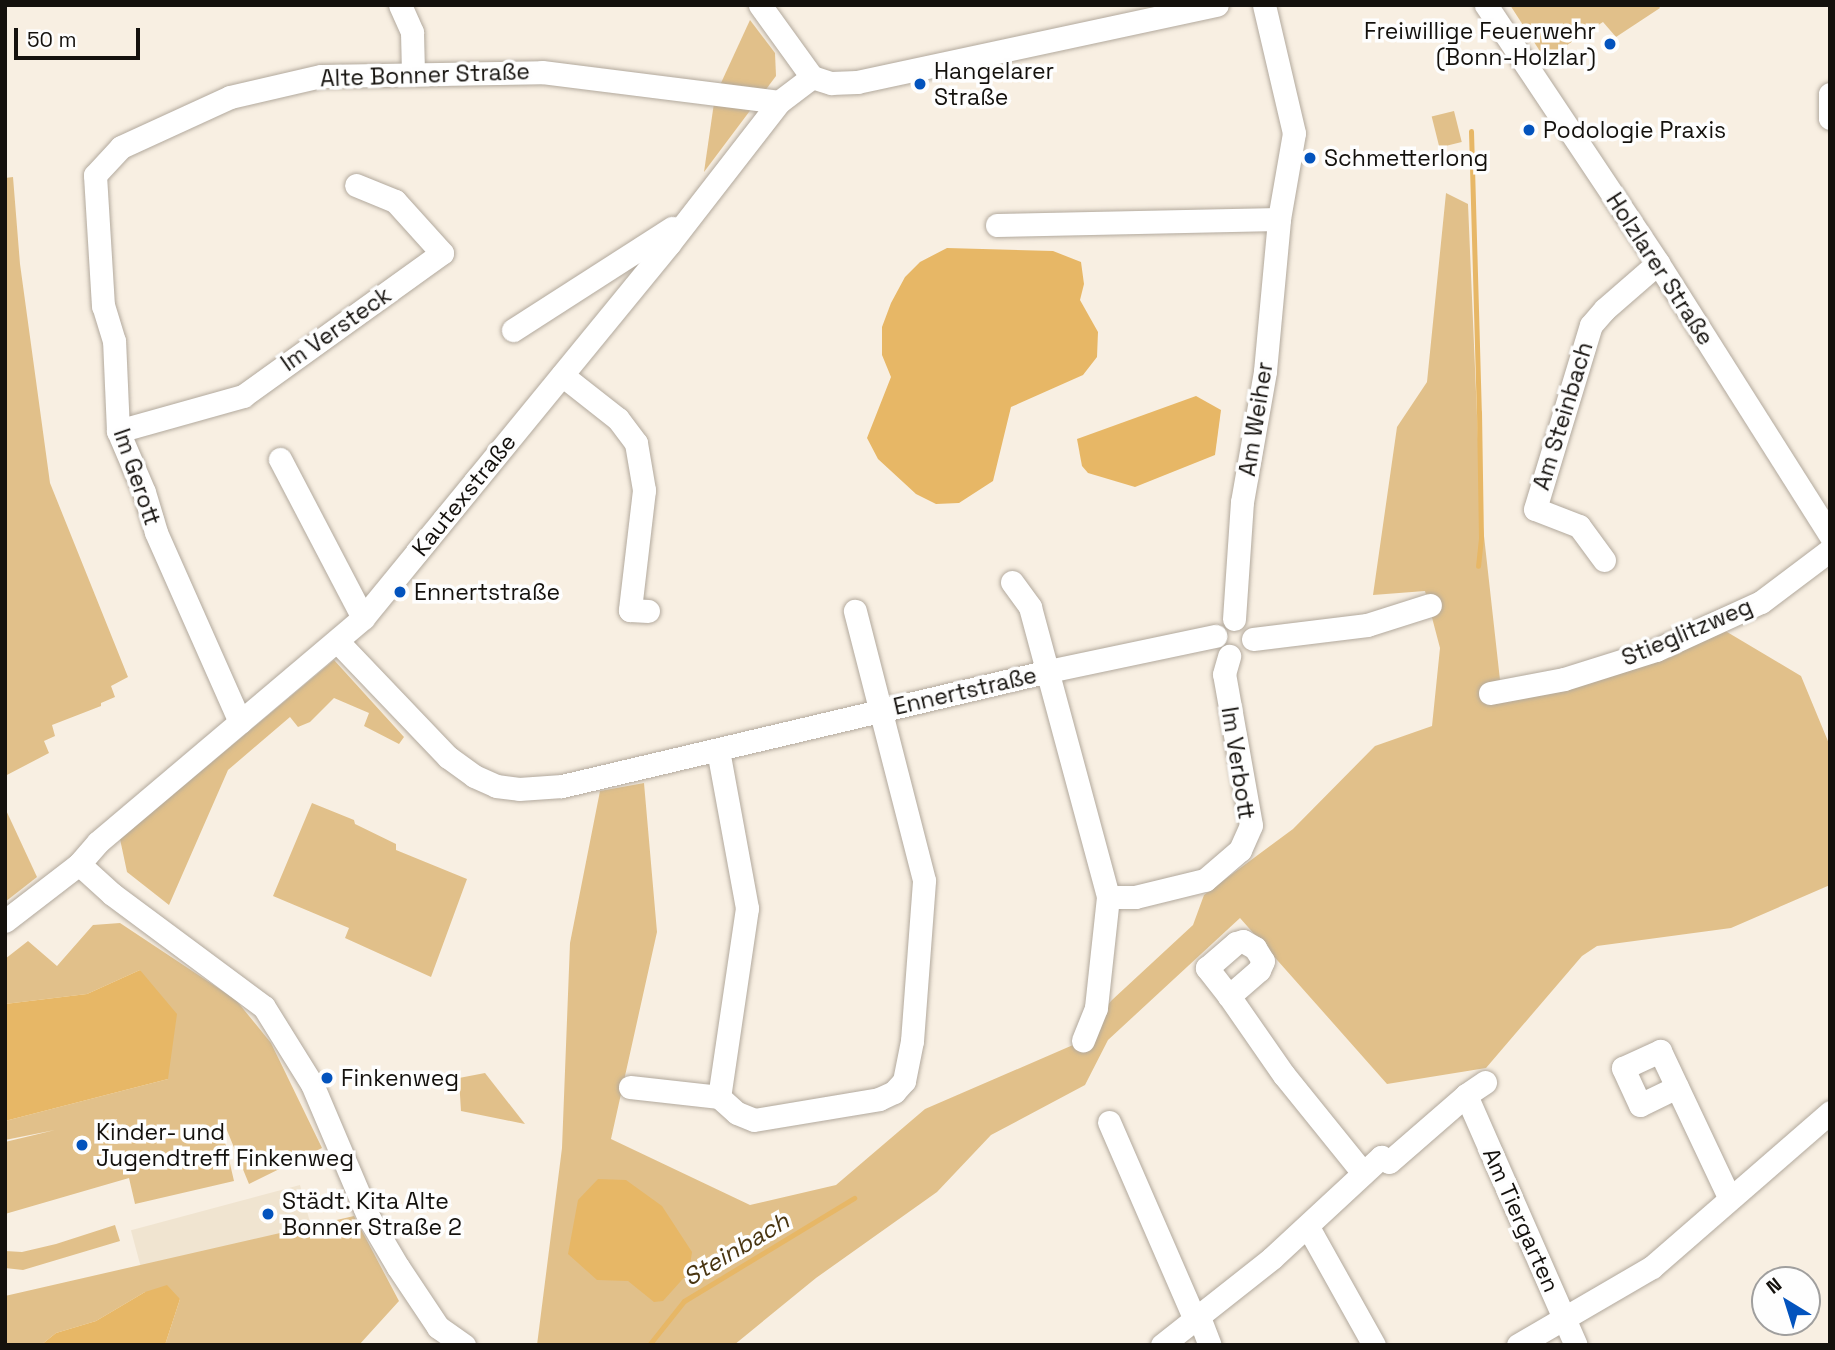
<!DOCTYPE html>
<meta charset="utf-8">
<style>
body{margin:0}
#map{position:relative;width:1835px;height:1350px;overflow:hidden;background:#f8efe2;font-family:"Space Grotesk",sans-serif}
div>[style]{position:absolute}
.built>*{inset:0;background:#f0e4d0;transform-origin:0 0}
.green>*{inset:0;background:#e1c08a;transform-origin:0 0}
.water>*{inset:0;background:#e7b766}
.stream>*{height:5px;margin:-2.5px;padding:0 2.5px;transform-origin:2.5px;border-radius:2.5px;background:#e7b766}
.roads{filter:drop-shadow(0 0 2px #b2a99d) drop-shadow(0 0 2px #b2a99d)}
.minor>*{height:23px;margin:-11.5px;padding:0 11.5px;transform-origin:11.5px;border-radius:11.5px;background:#fff}
.dots>*{width:19px;height:19px;translate:-50% -50%;box-sizing:border-box;border:4px solid #fefefe;border-radius:50%}
span{translate:-50% -50%;white-space:nowrap;text-align:center;line-height:1.15;-webkit-text-stroke:7px #fefefe;paint-order:stroke}
.poi-label{font-size:23px;color:#14110d}
.right{translate:-100% -50%;text-align:right}
.left{translate:0 -50%;text-align:left}
.street-label{font-size:23px;color:#14110d}
.water-label{font-size:24px;color:#483410;font-style:italic}
.frame{position:absolute;inset:0;border:7px solid #14110d;pointer-events:none}
.north{position:absolute;left:1751px;top:1266px;width:70px;height:70px;box-sizing:border-box;background:#fefefe;border:2px solid #a09f9e;border-radius:50%;rotate:322deg;font-size:19px;font-weight:700;line-height:28px;text-align:center;color:#14110d}
.north::after{content:'';display:block;margin:auto;width:24px;height:32px;background:#0353bd;clip-path:polygon(50% 0,100% 100%,50% 72%,0 100%)}
.scale{position:absolute;left:14px;top:28px;width:126px;height:32px;box-sizing:border-box;border:4px solid #14110d;border-top:0;padding-left:9px;font-size:21px;line-height:24px;white-space:nowrap;color:#14110d;-webkit-text-stroke:5px #fefefe;paint-order:stroke}
</style>
<div id="map">
<div class="built">
<i style="left:300px;top:1185px;width:42px;height:175px;rotate:75deg"></i>
</div>
<div class="green">
<i style="clip-path:polygon(1510px 5px,1658px 5px,1660px 8px,1616px 37px,1603px 22px,1545px 59px)"></i>
<i style="clip-path:polygon(750px 20px,775px 53px,776px 76px,704px 172px,715px 96px)"></i>
<i style="left:1454px;top:111px;width:32px;height:23px;rotate:76deg"></i>
<i style="clip-path:polygon(13px 177px,20px 264px,50px 483px,128px 677px,111px 686px,115px 697px,101px 703px,101px 706px,52px 725px,55px 736px,44px 741px,49px 753px,5px 776px,5px 178px)"></i>
<i style="clip-path:polygon(1446px 193px,1468px 204px,1481px 509px,1500px 680px,1505px 685px,1717px 626px,1801px 676px,1830px 746px,1830px 885px,1731px 928px,1597px 946px,1582px 956px,1486px 1068px,1387px 1084px,1240px 918px,1108px 1040px,1085px 1085px,991px 1135px,937px 1192px,816px 1278px,734px 1345px,537px 1345px,562px 1148px,570px 943px,600px 791px,644px 783px,657px 932px,611px 1139px,750px 1205px,836px 1185px,925px 1109px,1073px 1045px,1112px 1000px,1193px 925px,1204px 895px,1293px 829px,1375px 746px,1432px 726px,1440px 648px,1425px 591px,1373px 595px,1397px 427px,1427px 382px)"></i>
<i style="clip-path:polygon(334px 660px,404px 737px,399px 744px,364px 726px,369px 713px,334px 698px,310px 722px,298px 727px,290px 717px,228px 770px,169px 905px,127px 872px,120px 839px)"></i>
<i style="clip-path:polygon(312px 803px,354px 820px,355px 824px,396px 844px,396px 850px,467px 879px,431px 977px,345px 938px,349px 928px,273px 896px)"></i>
<i style="clip-path:polygon(5px 808px,37px 877px,5px 902px)"></i>
<i style="clip-path:polygon(120px 923px,236px 1000px,271px 1043px,322px 1148px,249px 1184px,226px 1128px,222px 1129px,234px 1181px,135px 1204px,129px 1178px,5px 1214px,5px 1142px,55px 1130px,5px 1140px,5px 1121px,168px 1079px,140px 970px,87px 994px,5px 1004px,5px 959px,28px 941px,57px 966px,93px 925px)"></i>
<i style="clip-path:polygon(485px 1073px,525px 1124px,461px 1111px,459px 1078px)"></i>
<i style="clip-path:polygon(354px 1216px,399px 1301px,359px 1345px,165px 1345px,180px 1299px,145px 1292px,96px 1321px,56px 1333px,41px 1345px,5px 1345px,5px 1296px)"></i>
<i style="clip-path:polygon(115px 1225px,120px 1241px,23px 1270px,5px 1268px,5px 1251px,22px 1252px,56px 1244px)"></i>
</div>
<div class="water">
<i style="clip-path:polygon(947px 248px,1053px 251px,1081px 262px,1084px 284px,1080px 300px,1098px 332px,1097px 357px,1083px 375px,1011px 407px,993px 481px,959px 503px,936px 504px,916px 494px,878px 459px,867px 438px,891px 377px,882px 355px,882px 327px,891px 303px,905px 277px,920px 262px)"></i>
<i style="clip-path:polygon(1196px 396px,1221px 410px,1215px 455px,1135px 487px,1088px 473px,1082px 466px,1077px 439px)"></i>
<i style="clip-path:polygon(140px 970px,177px 1014px,168px 1079px,5px 1121px,5px 1004px,87px 994px)"></i>
<i style="clip-path:polygon(598px 1179px,626px 1180px,662px 1206px,692px 1252px,689px 1272px,663px 1301px,654px 1302px,628px 1281px,597px 1280px,568px 1254px,578px 1200px)"></i>
<i style="clip-path:polygon(167px 1285px,180px 1299px,165px 1345px,41px 1345px,56px 1333px,96px 1321px,145px 1292px)"></i>
</div>
<div class="stream">
<i style="left:1471px;top:131px;width:281px;rotate:88.4deg"></i>
<i style="left:1479px;top:412px;width:126px;rotate:89.1deg"></i>
<i style="left:1481px;top:538px;width:28px;rotate:96deg"></i>
<i style="left:649px;top:1345px;width:56px;rotate:-51.5deg"></i>
<i style="left:684px;top:1301px;width:199px;rotate:-31.2deg"></i>
</div>
<div class="roads">
<div class="minor">
<i style="left:400px;top:5px;width:30px;rotate:66deg"></i>
<i style="left:412px;top:32px;width:41px;rotate:88.6deg"></i>
<i style="left:760px;top:5px;width:89px;rotate:54.2deg"></i>
<i style="left:1486px;top:5px;width:310px;rotate:56.3deg"></i>
<i style="left:1658px;top:263px;width:322px;rotate:57.7deg"></i>
<i style="left:812px;top:77px;width:20px;rotate:18deg"></i>
<i style="left:831px;top:83px;width:26px;rotate:-2deg"></i>
<i style="left:857px;top:82px;width:368px;rotate:-12.1deg"></i>
<i style="left:1830px;top:94px;width:24px;rotate:90deg"></i>
<i style="left:997px;top:225px;width:282px;rotate:-1.2deg"></i>
<i style="left:513px;top:330px;width:189px;rotate:-32.7deg"></i>
<i style="left:562px;top:375px;width:71px;rotate:38.2deg"></i>
<i style="left:618px;top:419px;width:30px;rotate:53deg"></i>
<i style="left:636px;top:443px;width:48px;rotate:80.3deg"></i>
<i style="left:644px;top:490px;width:121px;rotate:96.7deg"></i>
<i style="left:630px;top:610px;width:18px;rotate:3deg"></i>
<i style="left:118px;top:431px;width:130px;rotate:-15.6deg"></i>
<i style="left:243px;top:396px;width:245px;rotate:-35.7deg"></i>
<i style="left:442px;top:253px;width:70px;rotate:-132.1deg"></i>
<i style="left:395px;top:201px;width:42px;rotate:-157.7deg"></i>
<i style="left:280px;top:459px;width:179px;rotate:62.4deg"></i>
<i style="left:1604px;top:560px;width:42px;rotate:-126.3deg"></i>
<i style="left:1579px;top:526px;width:47px;rotate:-158.9deg"></i>
<i style="left:1535px;top:509px;width:192px;rotate:-73.1deg"></i>
<i style="left:1591px;top:325px;width:21px;rotate:-49deg"></i>
<i style="left:1605px;top:309px;width:70px;rotate:-41deg"></i>
<i style="left:1012px;top:582px;width:31px;rotate:54deg"></i>
<i style="left:1030px;top:607px;width:300px;rotate:74.9deg"></i>
<i style="left:1108px;top:897px;width:112px;rotate:96.2deg"></i>
<i style="left:1096px;top:1008px;width:35px;rotate:112deg"></i>
<i style="left:1234px;top:619px;width:117px;rotate:-86.1deg"></i>
<i style="left:1242px;top:502px;width:133px;rotate:-80deg"></i>
<i style="left:1265px;top:371px;width:153px;rotate:-84.7deg"></i>
<i style="left:1279px;top:219px;width:87px;rotate:-80.1deg"></i>
<i style="left:1294px;top:133px;width:131px;rotate:-103.2deg"></i>
<i style="left:1253px;top:639px;width:115px;rotate:-7deg"></i>
<i style="left:1367px;top:625px;width:66px;rotate:-17.6deg"></i>
<i style="left:337px;top:641px;width:161px;rotate:46.3deg"></i>
<i style="left:448px;top:757px;width:32px;rotate:36deg"></i>
<i style="left:474px;top:776px;width:24px;rotate:24deg"></i>
<i style="left:496px;top:786px;width:23px;rotate:7deg"></i>
<i style="left:519px;top:789px;width:43px;rotate:-4deg"></i>
<i style="left:562px;top:786px;width:500px;rotate:-13.29deg"></i>
<i style="left:1049px;top:671px;width:170px;rotate:-11.9deg"></i>
<i style="left:1490px;top:693px;width:75px;rotate:-10.7deg"></i>
<i style="left:1564px;top:679px;width:96px;rotate:-17.5deg"></i>
<i style="left:1656px;top:650px;width:115px;rotate:-24.6deg"></i>
<i style="left:1761px;top:602px;width:86px;rotate:-37deg"></i>
<i style="left:240px;top:722px;width:208px;rotate:-113.9deg"></i>
<i style="left:156px;top:532px;width:42px;rotate:-106.7deg"></i>
<i style="left:144px;top:492px;width:66px;rotate:-113.1deg"></i>
<i style="left:118px;top:431px;width:90px;rotate:-92.5deg"></i>
<i style="left:114px;top:341px;width:37px;rotate:-107deg"></i>
<i style="left:103px;top:306px;width:131px;rotate:-93.5deg"></i>
<i style="left:95px;top:175px;width:38px;rotate:-47deg"></i>
<i style="left:121px;top:147px;width:120px;rotate:-24.6deg"></i>
<i style="left:230px;top:97px;width:93px;rotate:-13deg"></i>
<i style="left:321px;top:76px;width:221px;rotate:-1deg"></i>
<i style="left:542px;top:72px;width:239px;rotate:7.2deg"></i>
<i style="left:718px;top:750px;width:161px;rotate:79.6deg"></i>
<i style="left:747px;top:908px;width:191px;rotate:98.4deg"></i>
<i style="left:719px;top:1097px;width:24px;rotate:42deg"></i>
<i style="left:737px;top:1113px;width:18px;rotate:22deg"></i>
<i style="left:754px;top:1120px;width:127px;rotate:-9.5deg"></i>
<i style="left:879px;top:1099px;width:17px;rotate:-25deg"></i>
<i style="left:894px;top:1092px;width:15px;rotate:-48deg"></i>
<i style="left:904px;top:1081px;width:41px;rotate:-78.7deg"></i>
<i style="left:912px;top:1041px;width:161px;rotate:-85.7deg"></i>
<i style="left:924px;top:880px;width:278px;rotate:-104.4deg"></i>
<i style="left:79px;top:864px;width:45px;rotate:42.3deg"></i>
<i style="left:112px;top:894px;width:189px;rotate:36.6deg"></i>
<i style="left:264px;top:1007px;width:91px;rotate:58.1deg"></i>
<i style="left:312px;top:1084px;width:146px;rotate:67deg"></i>
<i style="left:369px;top:1218px;width:57px;rotate:59.4deg"></i>
<i style="left:398px;top:1267px;width:72px;rotate:56.3deg"></i>
<i style="left:438px;top:1327px;width:32px;rotate:35deg"></i>
<i style="left:1108px;top:897px;width:27px"></i>
<i style="left:1135px;top:897px;width:72px;rotate:-13.7deg"></i>
<i style="left:1205px;top:880px;width:46px;rotate:-40.6deg"></i>
<i style="left:1240px;top:850px;width:27px;rotate:-66deg"></i>
<i style="left:1251px;top:825px;width:153px;rotate:-100.1deg"></i>
<i style="left:1224px;top:674px;width:19px;rotate:-74deg"></i>
<i style="left:5px;top:921px;width:93px;rotate:-37.6deg"></i>
<i style="left:79px;top:864px;width:29px;rotate:-49deg"></i>
<i style="left:98px;top:842px;width:347px;rotate:-40.2deg"></i>
<i style="left:363px;top:618px;width:483px;rotate:-50.7deg"></i>
<i style="left:669px;top:244px;width:180px;rotate:-52.2deg"></i>
<i style="left:779px;top:102px;width:41px;rotate:-37.1deg"></i>
<i style="left:1243px;top:941px;width:14px;rotate:30deg"></i>
<i style="left:1255px;top:948px;width:15px;rotate:58deg"></i>
<i style="left:1263px;top:961px;width:10px;rotate:114deg"></i>
<i style="left:1259px;top:970px;width:40px;rotate:139deg"></i>
<i style="left:1229px;top:996px;width:36px;rotate:-128deg"></i>
<i style="left:1207px;top:968px;width:38px;rotate:-41deg"></i>
<i style="left:1236px;top:943px;width:7px;rotate:-16deg"></i>
<i style="left:1229px;top:996px;width:96px;rotate:55.2deg"></i>
<i style="left:1284px;top:1075px;width:126px;rotate:51.1deg"></i>
<i style="left:630px;top:1087px;width:90px;rotate:6.4deg"></i>
<i style="left:1677px;top:1087px;width:41px;rotate:154.1deg"></i>
<i style="left:1640px;top:1105px;width:41px;rotate:-114.7deg"></i>
<i style="left:1623px;top:1068px;width:41px;rotate:-24.7deg"></i>
<i style="left:1660px;top:1051px;width:161px;rotate:64.7deg"></i>
<i style="left:1466px;top:1095px;width:273px;rotate:66.3deg"></i>
<i style="left:1109px;top:1122px;width:216px;rotate:66.5deg"></i>
<i style="left:1308px;top:1227px;width:135px;rotate:60.8deg"></i>
<i style="left:1199px;top:1317px;width:30px;rotate:69deg"></i>
<i style="left:1162px;top:1345px;width:140px;rotate:-38.3deg"></i>
<i style="left:1272px;top:1258px;width:149px;rotate:-42.8deg"></i>
<i style="left:1381px;top:1157px;width:9px;rotate:32deg"></i>
<i style="left:1389px;top:1162px;width:102px;rotate:-41deg"></i>
<i style="left:1466px;top:1095px;width:23px;rotate:-34deg"></i>
<i style="left:1518px;top:1345px;width:155px;rotate:-30.2deg"></i>
<i style="left:1652px;top:1267px;width:236px;rotate:-41deg"></i>
</div>
</div>
<div class="dots">
<i style="left:1610px;top:44px;background:#0353bd"></i>
<i style="left:920px;top:84px;background:#0353bd"></i>
<i style="left:1529px;top:130px;background:#0353bd"></i>
<i style="left:1310px;top:158px;background:#0353bd"></i>
<i style="left:400px;top:592px;background:#0353bd"></i>
<i style="left:327px;top:1078px;background:#0353bd"></i>
<i style="left:82px;top:1145px;background:#0353bd"></i>
<i style="left:268px;top:1214px;background:#0353bd"></i>
</div>
<div class="poi-label">
<span class="right" style="left:1596px;top:44px">Freiwillige Feuerwehr<br>(Bonn-Holzlar)</span>
<span class="left" style="left:934px;top:84px">Hangelarer<br>Straße</span>
<span class="left" style="left:1543px;top:130px">Podologie Praxis</span>
<span class="left" style="left:1324px;top:158px">Schmetterlong</span>
<span class="left" style="left:414px;top:592px">Ennertstraße</span>
<span class="left" style="left:341px;top:1078px">Finkenweg</span>
<span class="left" style="left:96px;top:1145px">Kinder- und<br>Jugendtreff Finkenweg</span>
<span class="left" style="left:282px;top:1214px">Städt. Kita Alte<br>Bonner Straße 2</span>
</div>
<div class="street-label">
<span style="left:425px;top:75px;rotate:-2deg">Alte Bonner Straße</span>
<span style="left:1660px;top:269px;rotate:57deg">Holzlarer Straße</span>
<span style="left:336px;top:329px;rotate:-35deg">Im Versteck</span>
<span style="left:1563px;top:416px;rotate:-73deg">Am Steinbach</span>
<span style="left:1256px;top:419px;rotate:-81deg">Am Weiher</span>
<span style="left:137px;top:477px;rotate:71deg">Im Gerott</span>
<span style="left:464px;top:495px;rotate:-51deg">Kautexstraße</span>
<span style="left:1687px;top:632px;rotate:-23deg">Stieglitzweg</span>
<span style="left:965px;top:691px;rotate:-13deg">Ennertstraße</span>
<span style="left:1238px;top:763px;rotate:81deg">Im Verbott</span>
<span style="left:1521px;top:1220px;rotate:66deg">Am Tiergarten</span>
</div>
<div class="water-label">
<span style="left:736px;top:1249px;rotate:-31deg">Steinbach</span>
</div>
<div class="frame"></div>
<div class="north">N</div>
<div class="scale">50 m</div>
</div>
